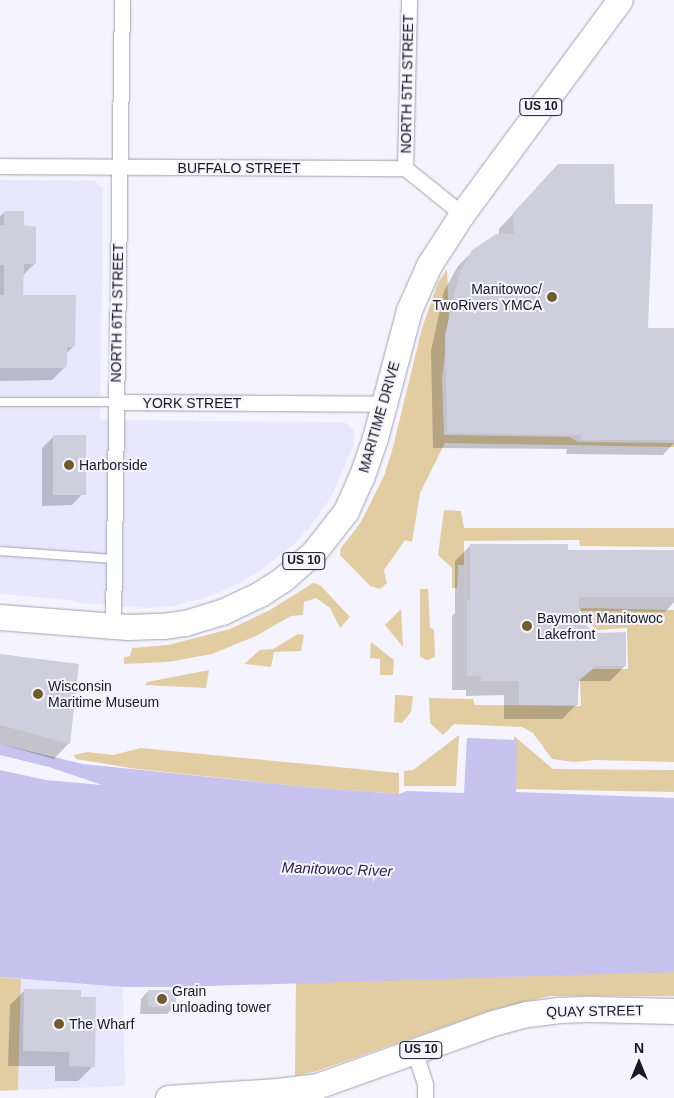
<!DOCTYPE html>
<style>
body{margin:0}
#map{position:relative;width:674px;height:1098px;overflow:hidden;background:#f5f4fe;font-family:Helvetica,sans-serif}
div>[style]{position:absolute}
.built>*{inset:0;background:#e9e7fe}
.green>*{inset:0;background:#e2cda3}
.water>*{inset:0;background:#c7c2ee}
.shadow>*{inset:0;background:#0003}
.building>*{inset:0;background:#cfcedd;transform-origin:0 0}
.roads{filter:drop-shadow(0 0 1px #a3a1b0) drop-shadow(0 0 1px #a3a1b0)}
.service>*{height:8px;margin:-4px;padding:0 4px;transform-origin:4px;border-radius:4px;background:#fff}
.minor>*{height:15px;margin:-7.5px;padding:0 7.5px;transform-origin:7.5px;border-radius:7.5px;background:#fff}
.primary>*{height:25px;margin:-12.5px;padding:0 12.5px;transform-origin:12.5px;border-radius:12.5px;background:#fff}
.dots>*{width:14px;height:14px;translate:-50% -50%;box-sizing:border-box;border:2px solid #f5f4fe;border-radius:50%}
span{translate:-50% -50%;white-space:nowrap;text-align:center;line-height:1.15;-webkit-text-stroke:4px #f5f4fe;paint-order:stroke}
.shield-label span{padding:1px 4px;background:#f5f4fe;border:1px solid;border-radius:4px;-webkit-text-stroke-width:0}
.shield-label{font-size:12px;color:#19191e;font-weight:700}
.street-label{font-size:14px;color:#19191e}
.poi-label{font-size:14px;color:#19191e}
.right{translate:-100% -50%;text-align:right}
.left{translate:0 -50%;text-align:left}
.water-label{font-size:15px;color:#2a1e53;font-style:italic}
.north{position:absolute;left:614px;top:1038px;width:50px;height:50px;-webkit-text-stroke:4px #f5f4fe;paint-order:stroke;rotate:0deg;font-size:14px;font-weight:700;line-height:20px;text-align:center;color:#19191e}
.north::after{content:'';display:block;margin:auto;width:18px;height:22px;background:#19191e;clip-path:polygon(50% 0,100% 100%,50% 72%,0 100%)}
</style>
<div id="map">
<div class="built">
<i style="clip-path:polygon(0 180px,94px 181px,103px 188px,100px 420px,340px 422px,346px 423px,353px 429px,355px 435px,354px 444px,331px 497px,309px 528px,294px 544px,261px 570px,234px 586px,207px 597px,174px 606px,148px 608px,79px 603px,69px 600px,0 594px)"></i>
<i style="clip-path:polygon(21px 979px,123px 987px,125px 1086px,18px 1090px)"></i>
</div>
<div class="green">
<i style="clip-path:polygon(447px 269px,449px 319px,442px 378px,444px 435px,570px 437px,578px 442px,674px 443px,674px 447px,445px 443px,420px 493px,412px 542px,405px 540px,384px 570px,387px 583px,380px 589px,370px 586px,340px 555px,341px 548px,361px 522px,384px 476px,393px 447px,422px 328px,438px 283px)"></i>
<i style="clip-path:polygon(444px 510px,461px 511px,464px 528px,674px 528px,674px 547px,580px 546px,579px 540px,464px 541px,464px 565px,458px 565px,457px 588px,452px 588px,452px 568px,438px 555px)"></i>
<i style="clip-path:polygon(313px 583px,320px 585px,350px 617px,340px 628px,330px 608px,316px 598px,304px 602px,303px 615px,291px 616px,256px 636px,212px 654px,168px 662px,124px 664px,124px 657px,130px 656px,132px 648px,168px 645px,230px 629px,270px 610px)"></i>
<i style="clip-path:polygon(420px 589px,428px 589px,430px 628px,434px 629px,435px 657px,427px 660px,420px 657px)"></i>
<i style="clip-path:polygon(581px 608px,674px 610px,674px 762px,596px 760px,574px 762px,552px 759px,533px 733px,522px 727px,454px 724px,443px 735px,430px 723px,429px 698px,473px 699px,475px 705px,581px 706px,580px 680px,593px 669px,628px 669px,627px 628px,597px 630px,581px 616px)"></i>
<i style="clip-path:polygon(401px 609px,403px 647px,385px 625px)"></i>
<i style="clip-path:polygon(298px 634px,304px 635px,301px 651px,274px 652px,271px 667px,244px 664px,260px 650px,273px 649px)"></i>
<i style="clip-path:polygon(371px 642px,394px 660px,393px 675px,380px 675px,380px 659px,370px 658px)"></i>
<i style="clip-path:polygon(209px 670px,206px 688px,145px 685px,147px 682px)"></i>
<i style="clip-path:polygon(395px 695px,413px 696px,411px 712px,402px 723px,394px 722px)"></i>
<i style="clip-path:polygon(459px 735px,456px 786px,404px 786px,404px 771px,413px 770px)"></i>
<i style="clip-path:polygon(514px 736px,553px 769px,674px 770px,674px 792px,512px 789px)"></i>
<i style="clip-path:polygon(141px 748px,399px 773px,399px 794px,307px 787px,137px 769px,76px 759px,74px 755px,88px 752px,113px 755px)"></i>
<i style="clip-path:polygon(662px 971px,674px 972px,674px 996px,550px 996px,492px 1010px,317px 1071px,295px 1076px,296px 982px)"></i>
<i style="clip-path:polygon(0 977px,21px 979px,18px 1090px,0 1091px)"></i>
</div>
<div class="water">
<i style="clip-path:polygon(467px 738px,517px 740px,516px 792px,674px 798px,674px 972px,175px 987px,123px 987px,0 977px,0 770px,46px 780px,102px 785px,49px 767px,0 755px,0 744px,83px 764px,307px 787px,399px 794px,407px 791px,464px 793px)"></i>
</div>
<div class="shadow">
<i style="clip-path:polygon(544px 181px,613px 205px,647px 329px,674px 330px,674px 443px,663px 455px,566px 454px,567px 449px,433px 448px,431px 351px,444px 291px,458px 266px,473px 251px,499px 235px,499px 229px)"></i>
<i style="clip-path:polygon(5px 212px,23px 226px,35px 263px,22px 276px,22px 296px,74px 346px,66px 354px,66px 366px,52px 380px,0 381px,0 216px)"></i>
<i style="clip-path:polygon(53px 437px,83px 493px,72px 505px,42px 506px,42px 448px)"></i>
<i style="clip-path:polygon(470px 546px,566px 551px,674px 551px,674px 602px,665px 612px,578px 611px,578px 619px,625px 666px,610px 681px,579px 681px,577px 704px,562px 719px,504px 719px,504px 695px,466px 696px,466px 690px,452px 690px,452px 616px,455px 613px,455px 561px)"></i>
<i style="clip-path:polygon(0 655px,78px 665px,68px 744px,54px 759px,0 744px)"></i>
<i style="clip-path:polygon(25px 990px,93px 1066px,78px 1081px,55px 1081px,55px 1066px,8px 1066px,10px 1005px)"></i>
<i style="clip-path:polygon(148px 991px,174px 1007px,167px 1014px,140px 1014px,141px 999px)"></i>
</div>
<div class="building">
<i style="clip-path:polygon(558px 164px,614px 164px,615px 204px,653px 204px,648px 328px,674px 328px,674px 440px,581px 440px,581px 435px,447px 433px,445px 335px,459px 275px,472px 250px,496px 234px,514px 234px,513px 213px)"></i>
<i style="clip-path:polygon(4px 211px,24px 211px,24px 225px,36px 227px,36px 264px,24px 264px,23px 295px,76px 295px,75px 347px,67px 347px,67px 366px,65px 368px,0 368px,0 295px,4px 295px,4px 265px,0 265px,0 225px,4px 225px)"></i>
<i style="left:53px;top:435px;width:33px;height:60px"></i>
<i style="clip-path:polygon(470px 544px,568px 544px,568px 550px,674px 550px,674px 597px,579px 597px,579px 619px,595px 633px,626px 632px,626px 666px,595px 666px,578px 680px,578px 705px,519px 705px,519px 681px,481px 681px,481px 676px,467px 676px,467px 600px,470px 600px)"></i>
<i style="clip-path:polygon(0 654px,79px 664px,70px 744px,0 725px)"></i>
<i style="clip-path:polygon(24px 989px,81px 990px,81px 997px,96px 997px,95px 1067px,69px 1066px,69px 1052px,23px 1051px)"></i>
<i style="left:148px;top:990px;width:28px;height:17px"></i>
</div>
<div class="roads">
<div class="service">
<i style="left:0;top:402px;width:116px"></i>
<i style="left:0;top:551px;width:114px;rotate:4deg"></i>
</div>
<div class="minor">
<i style="left:0;top:166px;width:405px;rotate:0.3deg"></i>
<i style="left:405px;top:168px;width:73px;rotate:38.9deg"></i>
<i style="left:405px;top:168px;width:168px;rotate:-88.6deg"></i>
<i style="left:116px;top:402px;width:268px;rotate:0.4deg"></i>
<i style="left:113px;top:626px;width:626px;rotate:-89.18deg"></i>
<i style="left:415px;top:1053px;width:33px;rotate:72deg"></i>
<i style="left:425px;top:1084px;width:14px;rotate:90deg"></i>
</div>
<div class="primary">
<i style="left:0;top:617px;width:128px;rotate:4.5deg"></i>
<i style="left:128px;top:627px;width:35px;rotate:-2deg"></i>
<i style="left:163px;top:626px;width:22px;rotate:-8deg"></i>
<i style="left:185px;top:623px;width:39px;rotate:-17deg"></i>
<i style="left:222px;top:612px;width:42px;rotate:-25.3deg"></i>
<i style="left:260px;top:594px;width:27px;rotate:-33deg"></i>
<i style="left:283px;top:579px;width:41px;rotate:-41.1deg"></i>
<i style="left:314px;top:552px;width:52px;rotate:-52deg"></i>
<i style="left:346px;top:511px;width:36px;rotate:-66deg"></i>
<i style="left:361px;top:478px;width:42px;rotate:-70.7deg"></i>
<i style="left:375px;top:438px;width:132px;rotate:-75.1deg"></i>
<i style="left:409px;top:310px;width:49px;rotate:-66deg"></i>
<i style="left:429px;top:265px;width:61px;rotate:-57.1deg"></i>
<i style="left:462px;top:214px;width:266px;rotate:-53.6deg"></i>
<i style="left:168px;top:1098px;width:110px;rotate:-3.6deg"></i>
<i style="left:278px;top:1091px;width:39px;rotate:-7deg"></i>
<i style="left:317px;top:1086px;width:187px;rotate:-19.7deg"></i>
<i style="left:493px;top:1023px;width:35px;rotate:-15deg"></i>
<i style="left:527px;top:1014px;width:31px;rotate:-7deg"></i>
<i style="left:558px;top:1010px;width:33px;rotate:-2deg"></i>
<i style="left:591px;top:1009px;width:83px;rotate:1.4deg"></i>
</div>
</div>
<div class="dots">
<i style="left:552px;top:297px;background:#725c2c"></i>
<i style="left:69px;top:465px;background:#725c2c"></i>
<i style="left:527px;top:626px;background:#725c2c"></i>
<i style="left:38px;top:694px;background:#725c2c"></i>
<i style="left:162px;top:999px;background:#725c2c"></i>
<i style="left:59px;top:1024px;background:#725c2c"></i>
</div>
<div class="shield-label">
<span style="left:541px;top:107px">US 10</span>
<span style="left:304px;top:561px">US 10</span>
<span style="left:421px;top:1050px">US 10</span>
</div>
<div class="street-label">
<span style="left:407px;top:84px;rotate:-89deg">NORTH 5TH STREET</span>
<span style="left:239px;top:168px">BUFFALO STREET</span>
<span style="left:117px;top:313px;rotate:-89deg">NORTH 6TH STREET</span>
<span style="left:192px;top:403px">YORK STREET</span>
<span style="left:379px;top:417px;rotate:-74deg">MARITIME DRIVE</span>
<span style="left:595px;top:1011px;rotate:-1deg">QUAY STREET</span>
</div>
<div class="poi-label">
<span class="right" style="left:542px;top:297px">Manitowoc/<br>TwoRivers YMCA</span>
<span class="left" style="left:79px;top:465px">Harborside</span>
<span class="left" style="left:537px;top:626px">Baymont Manitowoc<br>Lakefront</span>
<span class="left" style="left:48px;top:694px">Wisconsin<br>Maritime Museum</span>
<span class="left" style="left:172px;top:999px">Grain<br>unloading tower</span>
<span class="left" style="left:69px;top:1024px">The Wharf</span>
</div>
<div class="water-label">
<span style="left:337px;top:869px;rotate:2deg">Manitowoc River</span>
</div>
<div class="north">N</div>
</div>
